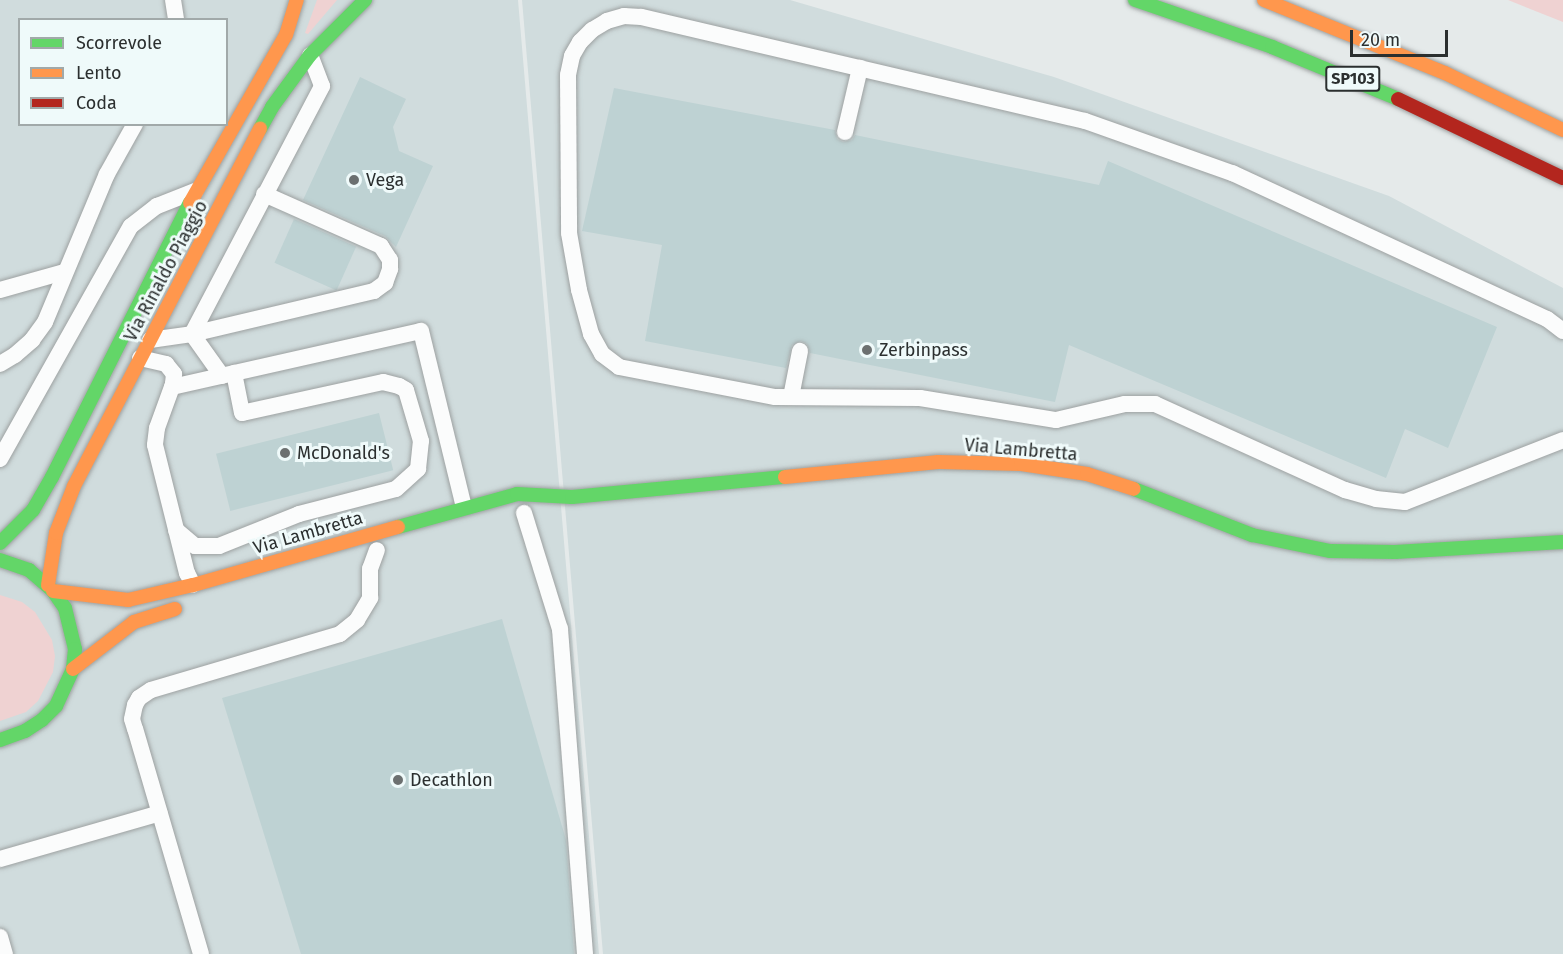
<!DOCTYPE html>
<style>
body{margin:0}
#map{position:relative;width:1563px;height:954px;overflow:hidden;background:#e5eaea;font-family:"Fira Sans",sans-serif}
div>[style]{position:absolute}
.built>*{inset:0;background:#d0dcdd}
.green>*{inset:0;background:#efd2d2}
.building>*{inset:0;background:#bed2d3;transform-origin:0 0}
.roads{filter:drop-shadow(0 0 2px #9da1a1) drop-shadow(0 0 2px #9da1a1)}
.lane>*{height:16px;margin:-8px;padding:0 8px;transform-origin:8px;border-radius:8px;background:#fbfcfc}
.fast>*{height:14px;margin:-7px;padding:0 7px;transform-origin:7px;border-radius:7px;background:#63d668}
.slow>*{height:14px;margin:-7px;padding:0 7px;transform-origin:7px;border-radius:7px;background:#ff974d}
.jam>*{height:14px;margin:-7px;padding:0 7px;transform-origin:7px;border-radius:7px;background:#b3261e}
.dots>*{width:16px;height:16px;translate:-50% -50%;box-sizing:border-box;border:3px solid #effafa;border-radius:50%}
span{translate:-50% -50%;white-space:nowrap;text-align:center;line-height:1.15;-webkit-text-stroke:6px #effafa;paint-order:stroke}
.shield-label span{padding:2px 4px;background:#effafa;border:2px solid;border-radius:4px;-webkit-text-stroke-width:0}
.shield-label{font-size:16px;color:#2b2f2f;font-weight:700}
.poi-label{font-size:18px;color:#2b2f2f}
.left{translate:0 -50%;text-align:left}
.street-label{font-size:18px;color:#2b2f2f}
.legend{position:absolute;left:18px;top:18px;width:210px;height:108px;box-sizing:border-box;background:#effafa;border:2px solid #a1a9a9;margin:0;padding:8px 10px;list-style:none;font-size:18px;color:#2b2f2f}
.legend li{display:flex;align-items:center;gap:12px;height:30px}
.legend b{width:30px;border:2px solid #a1a9a9}
.scale{position:absolute;left:1350px;top:30px;width:98px;height:27px;box-sizing:border-box;border:3px solid #2b2f2f;border-top:0;padding-left:8px;font-size:18px;line-height:21px;white-space:nowrap;color:#2b2f2f;-webkit-text-stroke:4px #effafa;paint-order:stroke}
</style>
<div id="map">
<div class="built">
<i style="clip-path:polygon(evenodd,0 0,518px 0,599px 954px,0 954px,0 0,20px 20px,226px 20px,226px 124px,20px 124px,20px 20px)"></i>
<i style="clip-path:polygon(522px 0,790px 0,1054px 77px,1389px 196px,1563px 288px,1563px 954px,603px 954px)"></i>
</div>
<div class="green">
<i style="clip-path:polygon(317px 0,337px 0,308px 34px,305px 33px)"></i>
<i style="clip-path:polygon(1508px 0,1563px 0,1563px 22px)"></i>
<i style="clip-path:polygon(0 595px,22px 602px,35px 612px,52px 640px,55px 656px,53px 672px,38px 701px,26px 712px,0 721px)"></i>
</div>
<div class="building">
<i style="clip-path:polygon(360px 77px,406px 99px,393px 127px,399px 151px,433px 166px,396px 247px,385px 236px,303px 200px)"></i>
<i style="clip-path:polygon(614px 88px,835px 130px,837px 139px,843px 142px,852px 140px,855px 135px,1099px 185px,1108px 161px,1497px 327px,1448px 448px,1405px 429px,1386px 478px,1069px 345px,1055px 402px,810px 353px,807px 344px,801px 341px,792px 345px,786px 368px,645px 341px,662px 245px,582px 231px)"></i>
<i style="left:294px;top:219px;width:68px;height:48px;rotate:24deg"></i>
<i style="left:379px;top:413px;width:59px;height:168px;rotate:76deg"></i>
<i style="clip-path:polygon(502px 619px,566px 840px,574px 954px,301px 954px,222px 698px)"></i>
</div>
<div class="roads">
<div class="lane">
<i style="left:173px;top:0;width:20px;rotate:81deg"></i>
<i style="left:845px;top:132px;width:66px;rotate:-76.8deg"></i>
<i style="left:0;top:290px;width:66px;rotate:-15.7deg"></i>
<i style="left:1563px;top:331px;width:20px;rotate:-143deg"></i>
<i style="left:1547px;top:319px;width:347px;rotate:-155.1deg"></i>
<i style="left:1232px;top:173px;width:156px;rotate:-160.5deg"></i>
<i style="left:1085px;top:121px;width:456px;rotate:-166.8deg"></i>
<i style="left:641px;top:17px;width:17px;rotate:-177deg"></i>
<i style="left:624px;top:16px;width:18px;rotate:164deg"></i>
<i style="left:607px;top:21px;width:17px;rotate:149deg"></i>
<i style="left:592px;top:30px;width:17px;rotate:135deg"></i>
<i style="left:580px;top:42px;width:16px;rotate:120deg"></i>
<i style="left:572px;top:56px;width:19px;rotate:102deg"></i>
<i style="left:568px;top:75px;width:158px;rotate:89.6deg"></i>
<i style="left:569px;top:233px;width:58px;rotate:80deg"></i>
<i style="left:579px;top:290px;width:46px;rotate:74.7deg"></i>
<i style="left:591px;top:334px;width:23px;rotate:61deg"></i>
<i style="left:602px;top:354px;width:21px;rotate:37deg"></i>
<i style="left:619px;top:367px;width:159px;rotate:10.9deg"></i>
<i style="left:775px;top:397px;width:145px;rotate:0.4deg"></i>
<i style="left:920px;top:398px;width:138px;rotate:9.2deg"></i>
<i style="left:1056px;top:420px;width:71px;rotate:-13.1deg"></i>
<i style="left:1125px;top:404px;width:30px"></i>
<i style="left:1155px;top:404px;width:209px;rotate:24.4deg"></i>
<i style="left:1345px;top:490px;width:32px;rotate:16deg"></i>
<i style="left:1376px;top:499px;width:29px;rotate:6deg"></i>
<i style="left:1405px;top:502px;width:170px;rotate:-21.4deg"></i>
<i style="left:150px;top:340px;width:42px;rotate:-8.1deg"></i>
<i style="left:192px;top:334px;width:280px;rotate:-62.3deg"></i>
<i style="left:322px;top:86px;width:33px;rotate:-111deg"></i>
<i style="left:140px;top:358px;width:27px;rotate:13deg"></i>
<i style="left:166px;top:364px;width:13px;rotate:51deg"></i>
<i style="left:174px;top:374px;width:10px;rotate:96deg"></i>
<i style="left:173px;top:384px;width:47px;rotate:110deg"></i>
<i style="left:157px;top:428px;width:17px;rotate:97deg"></i>
<i style="left:155px;top:445px;width:132px;rotate:76deg"></i>
<i style="left:187px;top:573px;width:13px;rotate:63deg"></i>
<i style="left:0;top:364px;width:17px;rotate:-31deg"></i>
<i style="left:15px;top:355px;width:23px;rotate:-41deg"></i>
<i style="left:32px;top:340px;width:22px;rotate:-54deg"></i>
<i style="left:45px;top:322px;width:160px;rotate:-67.3deg"></i>
<i style="left:107px;top:174px;width:57px;rotate:-60.8deg"></i>
<i style="left:222px;top:376px;width:52px;rotate:-125.5deg"></i>
<i style="left:192px;top:334px;width:187px;rotate:-13.3deg"></i>
<i style="left:374px;top:291px;width:14px;rotate:-36deg"></i>
<i style="left:385px;top:283px;width:15px;rotate:-70deg"></i>
<i style="left:390px;top:269px;width:9px;rotate:-90deg"></i>
<i style="left:390px;top:260px;width:17px;rotate:-123deg"></i>
<i style="left:381px;top:246px;width:128px;rotate:-156deg"></i>
<i style="left:172px;top:387px;width:255px;rotate:-12.7deg"></i>
<i style="left:421px;top:331px;width:181px;rotate:76.3deg"></i>
<i style="left:791px;top:397px;width:47px;rotate:-78.9deg"></i>
<i style="left:0;top:459px;width:267px;rotate:-60.7deg"></i>
<i style="left:131px;top:226px;width:33px;rotate:-38deg"></i>
<i style="left:157px;top:206px;width:41px;rotate:-21.5deg"></i>
<i style="left:524px;top:513px;width:121px;rotate:72.8deg"></i>
<i style="left:560px;top:629px;width:326px;rotate:85.6deg"></i>
<i style="left:176px;top:530px;width:25px;rotate:40deg"></i>
<i style="left:195px;top:546px;width:24px"></i>
<i style="left:219px;top:546px;width:86px;rotate:-21.8deg"></i>
<i style="left:299px;top:514px;width:100px;rotate:-14.5deg"></i>
<i style="left:396px;top:489px;width:30px;rotate:-42deg"></i>
<i style="left:418px;top:469px;width:28px;rotate:-84deg"></i>
<i style="left:421px;top:441px;width:53px;rotate:-106.4deg"></i>
<i style="left:406px;top:390px;width:8px;rotate:-150deg"></i>
<i style="left:399px;top:386px;width:16px;rotate:-166deg"></i>
<i style="left:383px;top:382px;width:144px;rotate:167.6deg"></i>
<i style="left:242px;top:413px;width:41px;rotate:-101.3deg"></i>
<i style="left:0;top:859px;width:166px;rotate:-16deg"></i>
<i style="left:0;top:937px;width:18px;rotate:74deg"></i>
<i style="left:201px;top:954px;width:234px;rotate:-106.3deg"></i>
<i style="left:135px;top:729px;width:10px;rotate:-107deg"></i>
<i style="left:132px;top:719px;width:14px;rotate:-78deg"></i>
<i style="left:135px;top:705px;width:8px;rotate:-60deg"></i>
<i style="left:139px;top:698px;width:14px;rotate:-34deg"></i>
<i style="left:151px;top:690px;width:197px;rotate:-16.5deg"></i>
<i style="left:340px;top:634px;width:22px;rotate:-39deg"></i>
<i style="left:357px;top:620px;width:26px;rotate:-59deg"></i>
<i style="left:370px;top:598px;width:29px;rotate:-90deg"></i>
<i style="left:370px;top:569px;width:20px;rotate:-70deg"></i>
</div>
<div class="fast">
<i style="left:1135px;top:0;width:145px;rotate:18.9deg"></i>
<i style="left:1272px;top:47px;width:136px;rotate:22.4deg"></i>
<i style="left:260px;top:129px;width:25px;rotate:-61deg"></i>
<i style="left:272px;top:107px;width:64px;rotate:-53.8deg"></i>
<i style="left:310px;top:55px;width:78px;rotate:-45deg"></i>
<i style="left:1134px;top:489px;width:127px;rotate:21.3deg"></i>
<i style="left:1252px;top:535px;width:80px;rotate:11.6deg"></i>
<i style="left:1330px;top:551px;width:65px;rotate:0.9deg"></i>
<i style="left:1395px;top:552px;width:168px;rotate:-3.4deg"></i>
<i style="left:398px;top:527px;width:123px;rotate:-15.5deg"></i>
<i style="left:517px;top:494px;width:55px;rotate:3.1deg"></i>
<i style="left:572px;top:497px;width:214px;rotate:-5.4deg"></i>
<i style="left:0;top:543px;width:47px;rotate:-45deg"></i>
<i style="left:33px;top:510px;width:38px;rotate:-60deg"></i>
<i style="left:52px;top:477px;width:307px;rotate:-63.3deg"></i>
<i style="left:0;top:560px;width:31px;rotate:19deg"></i>
<i style="left:29px;top:570px;width:32px;rotate:41deg"></i>
<i style="left:53px;top:591px;width:21px;rotate:55deg"></i>
<i style="left:65px;top:608px;width:42px;rotate:76.3deg"></i>
<i style="left:75px;top:649px;width:20px;rotate:96deg"></i>
<i style="left:73px;top:669px;width:41px;rotate:114.7deg"></i>
<i style="left:56px;top:706px;width:20px;rotate:135deg"></i>
<i style="left:42px;top:720px;width:20px;rotate:147deg"></i>
<i style="left:25px;top:731px;width:27px;rotate:160deg"></i>
</div>
<div class="slow">
<i style="left:1264px;top:0;width:195px;rotate:22deg"></i>
<i style="left:1445px;top:73px;width:131px;rotate:25.8deg"></i>
<i style="left:190px;top:203px;width:193px;rotate:-60.3deg"></i>
<i style="left:286px;top:35px;width:37px;rotate:-73deg"></i>
<i style="left:785px;top:477px;width:154px;rotate:-5.6deg"></i>
<i style="left:938px;top:462px;width:83px;rotate:1.4deg"></i>
<i style="left:1021px;top:464px;width:67px;rotate:8.6deg"></i>
<i style="left:1087px;top:474px;width:49px;rotate:17.7deg"></i>
<i style="left:48px;top:585px;width:53px;rotate:-81.3deg"></i>
<i style="left:56px;top:533px;width:50px;rotate:-69deg"></i>
<i style="left:74px;top:486px;width:403px;rotate:-62.5deg"></i>
<i style="left:53px;top:591px;width:76px;rotate:6.8deg"></i>
<i style="left:128px;top:600px;width:67px;rotate:-13deg"></i>
<i style="left:193px;top:585px;width:213px;rotate:-15.8deg"></i>
<i style="left:73px;top:669px;width:77px;rotate:-37.6deg"></i>
<i style="left:134px;top:622px;width:43px;rotate:-17.6deg"></i>
</div>
<div class="jam">
<i style="left:1398px;top:99px;width:183px;rotate:25.6deg"></i>
</div>
</div>
<div class="dots">
<i style="left:354px;top:180px;background:#6c7070"></i>
<i style="left:867px;top:350px;background:#6c7070"></i>
<i style="left:285px;top:453px;background:#6c7070"></i>
<i style="left:398px;top:780px;background:#6c7070"></i>
</div>
<div class="shield-label">
<span style="left:1353px;top:79px">SP103</span>
</div>
<div class="poi-label">
<span class="left" style="left:366px;top:180px">Vega</span>
<span class="left" style="left:879px;top:350px">Zerbinpass</span>
<span class="left" style="left:297px;top:453px">McDonald's</span>
<span class="left" style="left:410px;top:780px">Decathlon</span>
</div>
<div class="street-label">
<span style="left:166px;top:271px;rotate:-62deg">Via Rinaldo Piaggio</span>
<span style="left:1021px;top:450px;rotate:5deg">Via Lambretta</span>
<span style="left:308px;top:533px;rotate:-16deg">Via Lambretta</span>
</div>
<ul class="legend">
<li><b style="height:8px;background:#63d668"></b>Scorrevole</li>
<li><b style="height:8px;background:#ff974d"></b>Lento</li>
<li><b style="height:8px;background:#b3261e"></b>Coda</li>
</ul>
<div class="scale">20 m</div>
</div>
